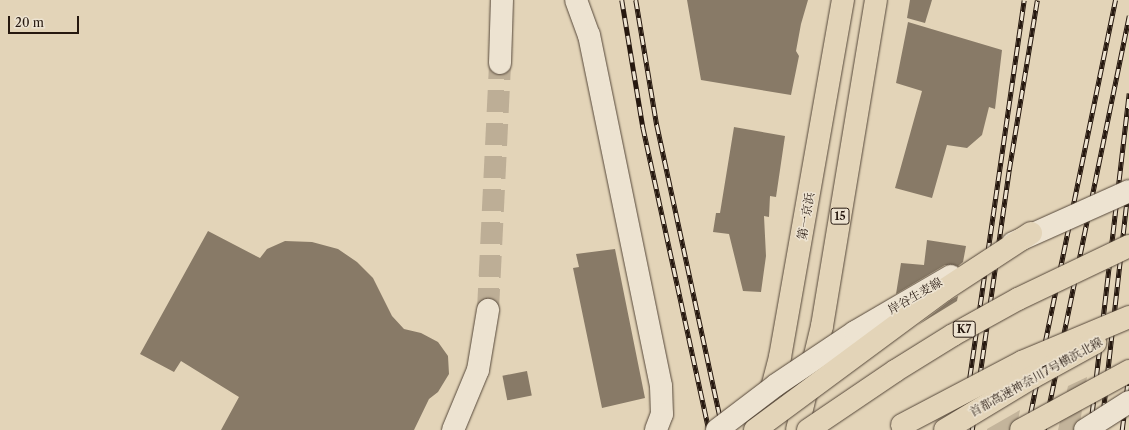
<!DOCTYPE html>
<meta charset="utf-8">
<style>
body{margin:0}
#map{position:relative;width:1129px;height:430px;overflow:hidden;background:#e3d4b8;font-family:"Libre Caslon Text","Noto Serif JP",serif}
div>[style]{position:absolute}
.green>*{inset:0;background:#c3b49b}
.building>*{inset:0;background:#887a67;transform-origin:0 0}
.minor-tunnel>*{height:22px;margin-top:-11px;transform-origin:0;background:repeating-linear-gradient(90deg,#bdae96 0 22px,transparent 0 33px)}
.roads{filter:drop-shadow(0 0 1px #554739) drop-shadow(0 0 1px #554739)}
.minor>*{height:22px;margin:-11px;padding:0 11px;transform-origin:11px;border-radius:11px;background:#ede3d1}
.highway>*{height:22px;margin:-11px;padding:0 11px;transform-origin:11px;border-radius:11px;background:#e3d4b8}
.rail>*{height:4.5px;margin-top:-2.25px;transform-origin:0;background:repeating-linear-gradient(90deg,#ede3d1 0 9px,#26180f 0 18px);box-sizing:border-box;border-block:1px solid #26180f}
.bridges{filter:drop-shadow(0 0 1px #554739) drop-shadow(0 0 1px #554739)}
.minor-bridge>*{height:22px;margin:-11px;padding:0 11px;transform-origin:11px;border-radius:11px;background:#ede3d1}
.highway-bridge>*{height:22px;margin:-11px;padding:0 11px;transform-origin:11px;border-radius:11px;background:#e3d4b8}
span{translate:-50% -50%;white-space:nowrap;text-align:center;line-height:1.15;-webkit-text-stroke:3px #ede3d1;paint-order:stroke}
.shield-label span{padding:1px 3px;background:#ede3d1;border:1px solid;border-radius:3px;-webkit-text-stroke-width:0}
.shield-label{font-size:11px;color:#26180f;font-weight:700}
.street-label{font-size:12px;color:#26180f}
.scale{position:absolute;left:8px;top:16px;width:71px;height:18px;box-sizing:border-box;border:2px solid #26180f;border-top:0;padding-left:5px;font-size:12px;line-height:14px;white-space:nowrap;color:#26180f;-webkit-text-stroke:3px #ede3d1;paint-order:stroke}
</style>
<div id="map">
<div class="green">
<i style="clip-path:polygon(1087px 377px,1079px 430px,1058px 430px,1068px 386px)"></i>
<i style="clip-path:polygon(1020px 410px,1016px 430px,987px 430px,987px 429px)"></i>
</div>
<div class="building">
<i style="clip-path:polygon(687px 0,808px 0,801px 24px,796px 51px,799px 56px,791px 95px,701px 80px)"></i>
<i style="clip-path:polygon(910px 0,932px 0,925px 23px,907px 18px)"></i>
<i style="clip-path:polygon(908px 22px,1002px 50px,995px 109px,989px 107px,982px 135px,967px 148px,947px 145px,932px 198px,895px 188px,922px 91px,896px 83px)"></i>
<i style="clip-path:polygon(734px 127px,785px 136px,776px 197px,770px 196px,769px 217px,764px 216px,766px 256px,761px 292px,743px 291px,729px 234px,713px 232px,716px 213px,720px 213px)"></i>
<i style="clip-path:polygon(208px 231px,260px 258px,267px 249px,285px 241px,312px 242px,338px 249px,357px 262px,373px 278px,392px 316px,404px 329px,421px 333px,438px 342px,448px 356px,449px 374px,438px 392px,429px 399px,414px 430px,221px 430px,239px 397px,181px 361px,174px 372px,140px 354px)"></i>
<i style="clip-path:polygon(927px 240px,966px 246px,963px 262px,958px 266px,945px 265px,896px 294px,901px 263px,924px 265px)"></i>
<i style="clip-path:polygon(615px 249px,645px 398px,602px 408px,573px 268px,579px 267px,576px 254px)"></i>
<i style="clip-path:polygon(958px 296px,957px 301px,918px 325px,951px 300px)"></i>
<i style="left:527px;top:371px;width:25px;height:25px;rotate:79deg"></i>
</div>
<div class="minor-tunnel">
<i style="left:488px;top:310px;width:247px;rotate:-87.2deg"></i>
</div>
<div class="roads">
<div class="minor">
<i style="left:576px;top:0;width:37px;rotate:70deg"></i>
<i style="left:589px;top:35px;width:358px;rotate:78.4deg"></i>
<i style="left:661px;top:386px;width:28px;rotate:88deg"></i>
<i style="left:662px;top:414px;width:17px;rotate:111deg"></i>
<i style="left:500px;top:63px;width:63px;rotate:-88.2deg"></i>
<i style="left:453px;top:430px;width:65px;rotate:-67.4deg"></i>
<i style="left:478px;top:370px;width:61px;rotate:-80.5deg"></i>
</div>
<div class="highway">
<i style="left:761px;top:430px;width:75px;rotate:-75.4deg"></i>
<i style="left:780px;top:357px;width:363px;rotate:-80deg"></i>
<i style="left:797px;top:430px;width:107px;rotate:-76.5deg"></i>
<i style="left:822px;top:326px;width:330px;rotate:-80.6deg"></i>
</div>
</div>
<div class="rail">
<i style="left:622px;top:0;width:129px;rotate:80.6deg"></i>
<i style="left:643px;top:127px;width:310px;rotate:77.7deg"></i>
<i style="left:636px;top:0;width:127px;rotate:80.5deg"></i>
<i style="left:657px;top:125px;width:312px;rotate:77.8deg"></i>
<i style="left:962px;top:430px;width:434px;rotate:-81.8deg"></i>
<i style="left:972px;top:430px;width:263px;rotate:-81.9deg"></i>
<i style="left:1009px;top:170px;width:172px;rotate:-80.6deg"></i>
<i style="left:1027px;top:430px;width:439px;rotate:-78.4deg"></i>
<i style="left:1044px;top:430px;width:423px;rotate:-78.4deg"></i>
<i style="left:1090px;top:430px;width:339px;rotate:-83.4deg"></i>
<i style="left:1101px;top:430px;width:251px;rotate:-83.6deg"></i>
<i style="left:1122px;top:430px;width:59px;rotate:-83.2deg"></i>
</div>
<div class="bridges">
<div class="minor-bridge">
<i style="left:1013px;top:243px;width:127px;rotate:-24.1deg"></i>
<i style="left:717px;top:430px;width:74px;rotate:-37.3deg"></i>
<i style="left:776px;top:385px;width:95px;rotate:-33.9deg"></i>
<i style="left:855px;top:332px;width:111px;rotate:-30.3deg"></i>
<i style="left:1085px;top:430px;width:52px;rotate:-32.5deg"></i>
</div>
<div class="highway-bridge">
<i style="left:902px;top:425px;width:136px;rotate:-27.7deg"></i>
<i style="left:1022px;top:362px;width:116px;rotate:-22.8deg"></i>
<i style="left:755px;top:430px;width:235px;rotate:-36.5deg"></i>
<i style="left:944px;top:290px;width:104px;rotate:-33.2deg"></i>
<i style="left:808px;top:430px;width:105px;rotate:-34.1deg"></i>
<i style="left:895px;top:371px;width:68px;rotate:-31.8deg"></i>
<i style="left:953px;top:335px;width:74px;rotate:-29deg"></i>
<i style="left:1018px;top:299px;width:123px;rotate:-25.5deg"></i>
<i style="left:945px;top:430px;width:103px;rotate:-31.1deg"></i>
<i style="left:1033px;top:377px;width:71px;rotate:-28.7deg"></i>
<i style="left:1021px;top:430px;width:123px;rotate:-28.6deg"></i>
</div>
</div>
<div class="shield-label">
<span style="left:840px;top:216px">15</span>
<span style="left:964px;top:329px">K7</span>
</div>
<div class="street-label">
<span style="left:806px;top:216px;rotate:-80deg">第一京浜</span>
<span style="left:915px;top:296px;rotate:-30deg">岸谷生麦線</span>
<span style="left:1036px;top:377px;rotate:-29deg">首都高速神奈川7号横浜北線</span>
</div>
<div class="scale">20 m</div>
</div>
